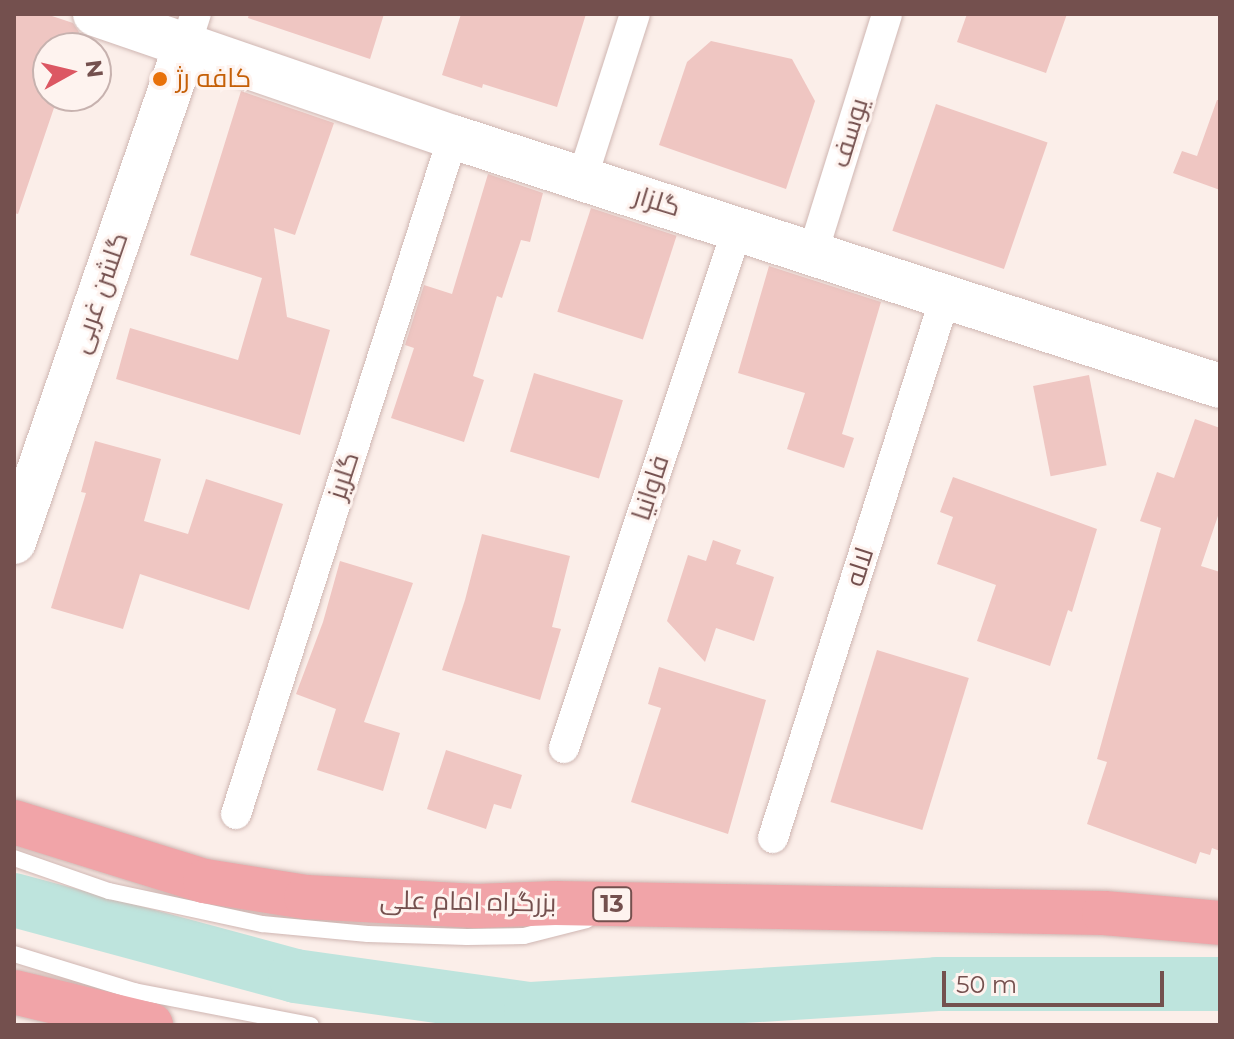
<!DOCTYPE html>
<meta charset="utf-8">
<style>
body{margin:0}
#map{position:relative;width:1234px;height:1039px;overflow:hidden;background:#fbeee9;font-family:Montserrat,Cairo,sans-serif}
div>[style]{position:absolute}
.river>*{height:54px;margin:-27px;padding:0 27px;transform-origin:27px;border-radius:27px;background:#bee4dd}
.building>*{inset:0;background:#efc6c2;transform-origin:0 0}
.roads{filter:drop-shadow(0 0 2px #cfb6b2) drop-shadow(0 0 2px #cfb6b2)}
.lane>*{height:16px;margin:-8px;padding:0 8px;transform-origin:8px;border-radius:8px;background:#fff}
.street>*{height:30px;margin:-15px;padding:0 15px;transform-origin:15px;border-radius:15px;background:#fff}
.secondary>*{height:44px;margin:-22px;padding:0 22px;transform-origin:22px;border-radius:22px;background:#fff}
.highway>*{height:44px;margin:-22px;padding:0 22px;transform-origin:22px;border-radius:22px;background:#f1a4a8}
.dots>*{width:22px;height:22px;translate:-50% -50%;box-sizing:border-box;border:4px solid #fef3ef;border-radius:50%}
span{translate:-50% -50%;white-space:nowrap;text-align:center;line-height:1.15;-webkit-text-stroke:6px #fef3ef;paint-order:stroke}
.shield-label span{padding:2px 6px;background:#fef3ef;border:2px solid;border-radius:6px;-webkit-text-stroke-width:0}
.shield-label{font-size:24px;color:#74504e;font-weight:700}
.food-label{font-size:26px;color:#c56008}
.left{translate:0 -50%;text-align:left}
.street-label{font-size:26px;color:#74504e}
.frame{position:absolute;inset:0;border:16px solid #74504e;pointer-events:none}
.north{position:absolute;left:32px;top:32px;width:80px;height:80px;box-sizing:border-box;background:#fef3ef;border:2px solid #c7b2af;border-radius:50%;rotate:82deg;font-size:22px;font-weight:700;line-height:32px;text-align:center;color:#74504e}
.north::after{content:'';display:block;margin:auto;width:28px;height:36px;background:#dc5763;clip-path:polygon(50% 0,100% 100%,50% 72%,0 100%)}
.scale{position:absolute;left:942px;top:971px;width:222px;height:36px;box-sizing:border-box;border:4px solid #74504e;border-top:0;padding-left:10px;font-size:24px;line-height:28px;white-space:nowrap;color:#74504e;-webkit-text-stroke:6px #fef3ef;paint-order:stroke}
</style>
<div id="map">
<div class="river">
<i style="left:14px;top:900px;width:291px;rotate:15.1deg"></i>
<i style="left:295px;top:976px;width:238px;rotate:8deg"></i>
<i style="left:531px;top:1009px;width:407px;rotate:-3.5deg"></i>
<i style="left:937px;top:984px;width:283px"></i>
</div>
<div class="building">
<i style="clip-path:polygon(14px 14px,46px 14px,73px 23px,79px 32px,73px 48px,48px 48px,48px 96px,58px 96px,18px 214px,14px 213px)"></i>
<i style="clip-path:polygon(249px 14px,384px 14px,370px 59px,248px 18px)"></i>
<i style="clip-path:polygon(461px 14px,586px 14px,557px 107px,483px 84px,482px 88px,442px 75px)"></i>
<i style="clip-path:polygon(967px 14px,1067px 14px,1046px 73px,957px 42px)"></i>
<i style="clip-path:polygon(711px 41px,792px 59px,815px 101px,786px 189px,659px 145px,687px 62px)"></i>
<i style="clip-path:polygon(241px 91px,334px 123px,295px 235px,274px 228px,287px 317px,330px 330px,300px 435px,116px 379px,130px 328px,238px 360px,262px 278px,190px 255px)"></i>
<i style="clip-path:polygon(1217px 100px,1220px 100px,1220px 190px,1173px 173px,1182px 151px,1197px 156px)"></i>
<i style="left:936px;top:104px;width:118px;height:134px;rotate:19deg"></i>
<i style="clip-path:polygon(488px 174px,543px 193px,530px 242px,521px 240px,502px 298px,497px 296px,473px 376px,484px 380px,464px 442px,391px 418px,414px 348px,405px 345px,424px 285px,452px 294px)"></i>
<i style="left:591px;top:208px;width:90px;height:109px;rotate:18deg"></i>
<i style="clip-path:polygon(769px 266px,881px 302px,842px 434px,854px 438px,844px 468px,787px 449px,805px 393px,738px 373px)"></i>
<i style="left:534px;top:373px;width:93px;height:82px;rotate:17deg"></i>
<i style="left:1089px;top:375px;width:92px;height:57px;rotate:79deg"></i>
<i style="clip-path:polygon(1195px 419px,1220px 428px,1220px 510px,1201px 566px,1220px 572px,1220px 851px,1212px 848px,1210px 855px,1200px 852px,1196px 864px,1087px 824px,1107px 762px,1097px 759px,1161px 528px,1140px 521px,1157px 472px,1174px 478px)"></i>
<i style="clip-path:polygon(95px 441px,161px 459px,144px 521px,188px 534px,206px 479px,283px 504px,249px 610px,140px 574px,123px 629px,51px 608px,86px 493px,81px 492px)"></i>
<i style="clip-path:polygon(953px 477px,1097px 529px,1072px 612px,1068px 610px,1050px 666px,977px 641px,996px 585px,937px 564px,953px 517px,940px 512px)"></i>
<i style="clip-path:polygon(482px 534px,570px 556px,552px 627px,561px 629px,540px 700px,442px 670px,465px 600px)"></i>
<i style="clip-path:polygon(713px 540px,741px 550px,736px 564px,774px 577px,754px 641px,716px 628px,705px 662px,667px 621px,688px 555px,706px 561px)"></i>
<i style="clip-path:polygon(340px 561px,413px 583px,364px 722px,400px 733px,383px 791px,317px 770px,336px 709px,296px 694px,323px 622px)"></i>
<i style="left:877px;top:650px;width:96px;height:159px;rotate:17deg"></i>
<i style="clip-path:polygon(659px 667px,766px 700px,728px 834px,631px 802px,661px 708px,648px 704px)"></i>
<i style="clip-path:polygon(446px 750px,522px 775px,511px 809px,494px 804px,486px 829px,427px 809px)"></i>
</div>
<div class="roads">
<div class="lane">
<i style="left:14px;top:858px;width:101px;rotate:19.2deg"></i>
<i style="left:109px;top:891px;width:157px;rotate:12.2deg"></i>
<i style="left:262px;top:924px;width:106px;rotate:5.4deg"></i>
<i style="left:368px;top:934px;width:99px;rotate:1.7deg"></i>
<i style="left:467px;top:937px;width:57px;rotate:-1deg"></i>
<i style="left:524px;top:936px;width:65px;rotate:-14.3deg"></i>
<i style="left:14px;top:954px;width:126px;rotate:17.1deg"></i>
<i style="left:134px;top:991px;width:180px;rotate:10.9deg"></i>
</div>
<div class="street">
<i style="left:186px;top:44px;width:32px;rotate:-72deg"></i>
<i style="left:582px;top:179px;width:173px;rotate:-72.2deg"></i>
<i style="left:813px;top:252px;width:249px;rotate:-72.7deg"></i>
<i style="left:564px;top:748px;width:549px;rotate:-71.53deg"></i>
<i style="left:236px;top:814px;width:711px;rotate:-72.23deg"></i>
<i style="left:773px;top:838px;width:570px;rotate:-72.33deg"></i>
</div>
<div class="secondary">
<i style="left:95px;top:14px;width:379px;rotate:19deg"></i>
<i style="left:453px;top:137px;width:806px;rotate:17.99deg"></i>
<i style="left:14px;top:542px;width:527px;rotate:-70.95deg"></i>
</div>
<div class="highway">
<i style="left:14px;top:822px;width:200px;rotate:17.2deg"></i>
<i style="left:205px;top:881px;width:102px;rotate:9deg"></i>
<i style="left:306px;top:897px;width:171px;rotate:3deg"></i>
<i style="left:477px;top:906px;width:78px;rotate:-2.2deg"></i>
<i style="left:555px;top:903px;width:549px;rotate:1.04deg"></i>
<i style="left:1104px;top:913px;width:116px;rotate:4.9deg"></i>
<i style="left:14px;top:992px;width:141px;rotate:13.5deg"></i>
</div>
</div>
<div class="dots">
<i style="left:160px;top:79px;background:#e8710a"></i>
</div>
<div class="shield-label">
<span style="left:612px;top:904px">13</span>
</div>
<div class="food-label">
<span class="left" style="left:176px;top:79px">کافه رژ</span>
</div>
<div class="street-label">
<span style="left:850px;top:133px;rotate:-73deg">یوسف</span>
<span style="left:657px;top:202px;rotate:17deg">گلزار</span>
<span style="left:100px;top:293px;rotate:-71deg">گلشن غربی</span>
<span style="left:344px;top:476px;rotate:-72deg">گلریز</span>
<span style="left:651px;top:488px;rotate:-72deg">فاوانیا</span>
<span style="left:860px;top:567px;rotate:-72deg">لاله</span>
<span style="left:468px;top:902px;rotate:1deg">بزرگراه امام علی</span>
</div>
<div class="frame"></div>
<div class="north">N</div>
<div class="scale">50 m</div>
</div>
